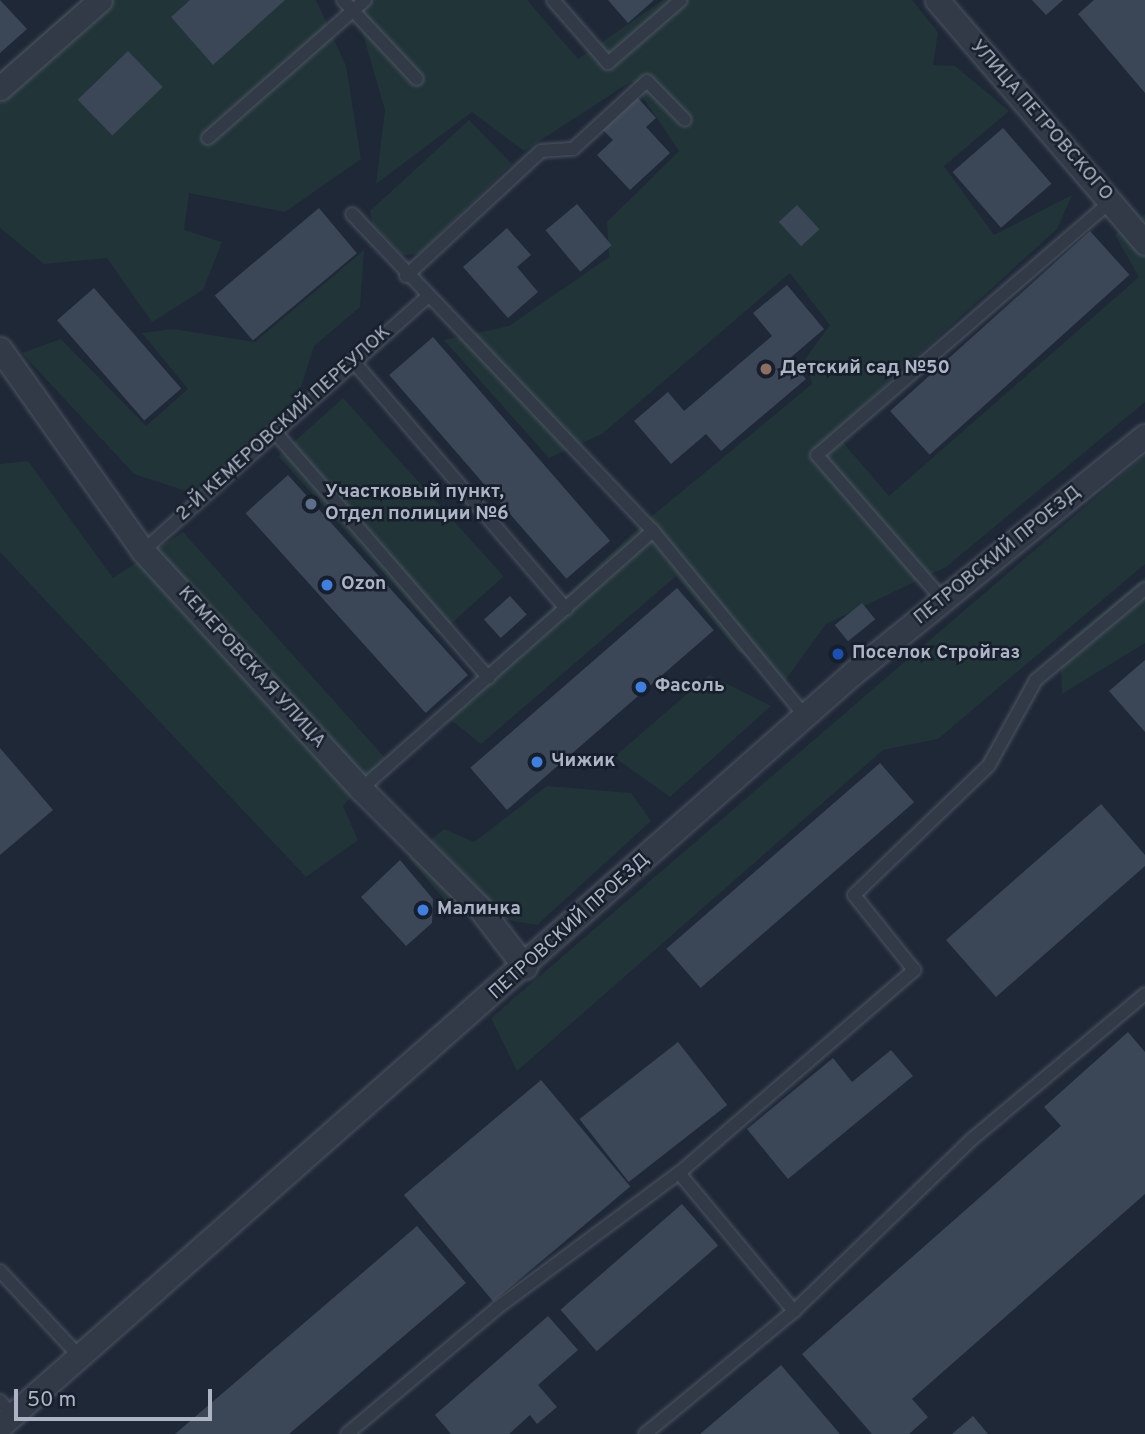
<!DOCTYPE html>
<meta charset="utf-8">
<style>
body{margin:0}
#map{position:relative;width:1145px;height:1434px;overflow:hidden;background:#1f2837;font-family:Overpass,sans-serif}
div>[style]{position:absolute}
.green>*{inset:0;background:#213438;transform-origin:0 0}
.building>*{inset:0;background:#3b4657;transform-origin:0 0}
.roads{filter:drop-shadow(0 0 2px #4d5562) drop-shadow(0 0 2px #4d5562)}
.service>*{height:12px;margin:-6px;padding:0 6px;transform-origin:6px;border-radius:6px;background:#333a47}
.minor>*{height:23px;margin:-11.5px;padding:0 11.5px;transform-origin:11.5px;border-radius:11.5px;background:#333a47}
.dots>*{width:19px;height:19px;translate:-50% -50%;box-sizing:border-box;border:4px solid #181f2c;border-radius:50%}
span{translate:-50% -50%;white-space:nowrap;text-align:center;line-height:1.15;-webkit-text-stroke:5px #181f2c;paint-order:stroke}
.street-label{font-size:19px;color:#adb5c4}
.poi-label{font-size:19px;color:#adb5c4;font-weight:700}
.left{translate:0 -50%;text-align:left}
.scale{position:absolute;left:14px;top:1389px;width:198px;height:32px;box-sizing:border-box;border:4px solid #adb5c4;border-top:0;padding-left:9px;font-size:21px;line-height:24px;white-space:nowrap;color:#adb5c4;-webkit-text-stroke:5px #181f2c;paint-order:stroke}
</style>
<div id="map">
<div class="green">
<i style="clip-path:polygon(81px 0,316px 0,346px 66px,361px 159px,285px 212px,189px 193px,184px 230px,222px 242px,203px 290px,152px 322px,107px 258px,44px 264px,0 228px,0 71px)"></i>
<i style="clip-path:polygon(353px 0,527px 0,578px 59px,663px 0,912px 0,938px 32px,933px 65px,955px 66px,1009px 111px,944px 166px,994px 235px,1072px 195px,1057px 229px,834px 432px,889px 496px,1139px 277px,1115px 235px,1145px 214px,1145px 402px,946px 567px,826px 624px,784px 682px,737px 650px,676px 576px,481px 744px,440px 711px,651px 517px,812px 384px,805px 359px,830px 325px,790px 273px,602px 434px,549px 458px,444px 340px,509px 326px,609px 257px,607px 222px,679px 151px,632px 81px,524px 151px,472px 112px,376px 184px,385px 110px)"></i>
<i style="clip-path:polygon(469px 120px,512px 164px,419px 254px,402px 255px,372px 222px,370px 211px)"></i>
<i style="clip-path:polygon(364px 250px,360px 307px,314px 346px,298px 396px,195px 494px,134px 474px,22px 353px,61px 339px,146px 426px,188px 389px,142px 333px,173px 329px,255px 342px)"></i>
<i style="left:343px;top:398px;width:240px;height:87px;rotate:48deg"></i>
<i style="clip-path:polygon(1145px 455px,1145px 564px,938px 739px,883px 750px,517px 1071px,491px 1018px)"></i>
<i style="clip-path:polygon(28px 461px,113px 578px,183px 532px,385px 758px,343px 806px,358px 840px,306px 877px,0 552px,0 464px)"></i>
<i style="clip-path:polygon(1145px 577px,1145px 643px,1062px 694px,1060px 648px)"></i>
<i style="clip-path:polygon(709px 675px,771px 706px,670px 797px,614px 757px)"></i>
<i style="clip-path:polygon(547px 786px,631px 793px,651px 821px,537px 925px,454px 911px,409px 858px,444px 829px,474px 842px)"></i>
</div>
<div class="building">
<i style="clip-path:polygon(0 0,27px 29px,0 53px)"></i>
<i style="clip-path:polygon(190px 0,285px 0,213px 65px,171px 17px)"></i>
<i style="clip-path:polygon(608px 0,654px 0,628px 23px)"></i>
<i style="clip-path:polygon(1032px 0,1063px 0,1046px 15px)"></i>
<i style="clip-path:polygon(1094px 0,1145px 0,1145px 93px,1078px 14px)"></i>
<i style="left:128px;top:51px;width:50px;height:70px;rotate:46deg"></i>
<i style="clip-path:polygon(637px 97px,656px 118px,646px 127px,670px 153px,630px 190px,597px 155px,613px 140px,602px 129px)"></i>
<i style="left:1003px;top:128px;width:74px;height:67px;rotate:49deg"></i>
<i style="left:577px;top:204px;width:54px;height:41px;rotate:50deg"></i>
<i style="left:797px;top:205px;width:33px;height:25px;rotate:47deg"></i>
<i style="left:319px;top:208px;width:59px;height:136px;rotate:50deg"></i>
<i style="clip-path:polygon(507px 228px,531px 255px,517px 267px,538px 292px,508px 318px,463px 267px)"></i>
<i style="left:1090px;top:231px;width:59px;height:269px;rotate:48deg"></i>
<i style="clip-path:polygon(787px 285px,824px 329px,789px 359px,806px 379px,721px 451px,706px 434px,671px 464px,634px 421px,668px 392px,684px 411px,772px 336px,753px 313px)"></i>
<i style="left:94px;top:288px;width:133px;height:49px;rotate:49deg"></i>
<i style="left:433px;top:337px;width:270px;height:58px;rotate:49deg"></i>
<i style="left:288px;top:475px;width:269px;height:57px;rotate:48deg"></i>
<i style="left:677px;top:588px;width:56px;height:274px;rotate:49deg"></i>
<i style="left:510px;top:596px;width:25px;height:35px;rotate:48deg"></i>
<i style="left:862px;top:603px;width:21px;height:35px;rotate:51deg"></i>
<i style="clip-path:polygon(1145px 660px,1145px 732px,1109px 691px)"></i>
<i style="clip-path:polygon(0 748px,53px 810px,0 855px)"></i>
<i style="left:880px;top:763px;width:52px;height:283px;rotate:49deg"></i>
<i style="clip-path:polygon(1101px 804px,1145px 855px,1145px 866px,996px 997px,946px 940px)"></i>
<i style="clip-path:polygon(400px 860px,433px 899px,432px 923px,406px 946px,361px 897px)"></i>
<i style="clip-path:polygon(1128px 1032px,1145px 1052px,1145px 1194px,912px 1399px,928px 1417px,909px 1434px,872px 1434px,802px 1354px,1061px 1126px,1044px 1107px)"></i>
<i style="left:678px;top:1042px;width:80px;height:125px;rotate:52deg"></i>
<i style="clip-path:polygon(891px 1050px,913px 1076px,788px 1179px,747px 1129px,833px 1058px,852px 1082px)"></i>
<i style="left:541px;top:1080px;width:139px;height:179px;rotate:50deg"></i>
<i style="left:682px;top:1204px;width:55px;height:161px;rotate:49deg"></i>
<i style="clip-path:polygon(417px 1226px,466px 1283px,289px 1434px,175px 1434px)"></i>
<i style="clip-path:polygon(548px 1316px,578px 1350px,538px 1385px,557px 1407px,537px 1424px,530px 1415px,509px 1434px,451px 1434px,435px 1415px)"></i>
<i style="clip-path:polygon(781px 1365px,840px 1434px,700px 1434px)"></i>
<i style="clip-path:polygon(973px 1416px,988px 1434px,952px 1434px)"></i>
</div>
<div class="roads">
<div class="service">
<i style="left:343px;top:0;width:108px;rotate:46.9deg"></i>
<i style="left:553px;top:0;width:84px;rotate:48.9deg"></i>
<i style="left:608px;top:63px;width:96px;rotate:-40.8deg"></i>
<i style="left:208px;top:138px;width:209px;rotate:-41.3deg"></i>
<i style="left:352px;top:214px;width:437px;rotate:46.5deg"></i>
<i style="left:406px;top:276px;width:184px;rotate:-42.8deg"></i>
<i style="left:541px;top:151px;width:32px;rotate:-4deg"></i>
<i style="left:573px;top:149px;width:100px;rotate:-42.6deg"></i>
<i style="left:647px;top:81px;width:54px;rotate:45.7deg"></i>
<i style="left:353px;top:361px;width:327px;rotate:49.3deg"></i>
<i style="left:274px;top:431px;width:327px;rotate:49deg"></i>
<i style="left:143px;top:551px;width:380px;rotate:-41.8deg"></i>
<i style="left:943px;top:600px;width:192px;rotate:-131deg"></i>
<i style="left:817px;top:455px;width:387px;rotate:-40.8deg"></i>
<i style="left:361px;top:789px;width:390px;rotate:-41.5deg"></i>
<i style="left:653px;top:531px;width:239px;rotate:50.6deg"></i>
<i style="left:679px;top:1173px;width:311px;rotate:-40.8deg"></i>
<i style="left:914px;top:970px;width:96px;rotate:-128.7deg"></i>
<i style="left:854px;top:895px;width:187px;rotate:-43.9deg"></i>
<i style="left:989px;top:765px;width:97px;rotate:-61.1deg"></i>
<i style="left:1036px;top:680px;width:142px;rotate:-39.9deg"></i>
<i style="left:0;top:1271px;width:117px;rotate:47.1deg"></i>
<i style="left:0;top:1401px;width:18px;rotate:49deg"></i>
<i style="left:347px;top:1434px;width:196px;rotate:-40deg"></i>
<i style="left:497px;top:1308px;width:227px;rotate:-36.6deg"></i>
<i style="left:679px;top:1173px;width:180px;rotate:50.2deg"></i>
<i style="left:645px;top:1434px;width:193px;rotate:-39.5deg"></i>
<i style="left:794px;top:1311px;width:246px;rotate:-44deg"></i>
<i style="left:971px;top:1140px;width:227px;rotate:-40deg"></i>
</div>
<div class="minor">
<i style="left:937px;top:0;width:320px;rotate:49.4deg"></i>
<i style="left:0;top:88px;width:133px;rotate:-41.3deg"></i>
<i style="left:0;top:349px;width:247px;rotate:54.7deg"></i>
<i style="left:143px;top:551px;width:323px;rotate:47.5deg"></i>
<i style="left:361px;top:789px;width:165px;rotate:45deg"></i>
<i style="left:478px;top:906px;width:77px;rotate:52.4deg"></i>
<i style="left:0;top:1426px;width:1138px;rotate:-41.44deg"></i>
<i style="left:853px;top:673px;width:376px;rotate:-39.1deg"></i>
</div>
</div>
<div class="dots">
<i style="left:766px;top:369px;background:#8d6e63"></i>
<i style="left:311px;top:504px;background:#5c6f8a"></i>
<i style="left:327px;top:585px;background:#3f7fe0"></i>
<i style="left:838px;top:654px;background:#1a4fb4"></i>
<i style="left:641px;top:687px;background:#3f7fe0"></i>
<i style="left:537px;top:762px;background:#3f7fe0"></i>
<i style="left:423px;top:910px;background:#3f7fe0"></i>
</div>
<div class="street-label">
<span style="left:1041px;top:121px;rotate:49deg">УЛИЦА ПЕТРОВСКОГО</span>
<span style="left:284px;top:424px;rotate:-42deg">2-Й КЕМЕРОВСКИЙ ПЕРЕУЛОК</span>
<span style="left:998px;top:556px;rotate:-39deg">ПЕТРОВСКИЙ ПРОЕЗД</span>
<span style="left:251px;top:668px;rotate:48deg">КЕМЕРОВСКАЯ УЛИЦА</span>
<span style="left:570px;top:927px;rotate:-42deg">ПЕТРОВСКИЙ ПРОЕЗД</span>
</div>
<div class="poi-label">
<span class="left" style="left:780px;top:369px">Детский сад №50</span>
<span class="left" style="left:325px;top:504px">Участковый пункт,<br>Отдел полиции №6</span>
<span class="left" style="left:341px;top:585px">Ozon</span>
<span class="left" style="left:852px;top:654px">Поселок Стройгаз</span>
<span class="left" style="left:655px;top:687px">Фасоль</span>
<span class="left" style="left:551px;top:762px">Чижик</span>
<span class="left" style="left:437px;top:910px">Малинка</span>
</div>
<div class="scale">50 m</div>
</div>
